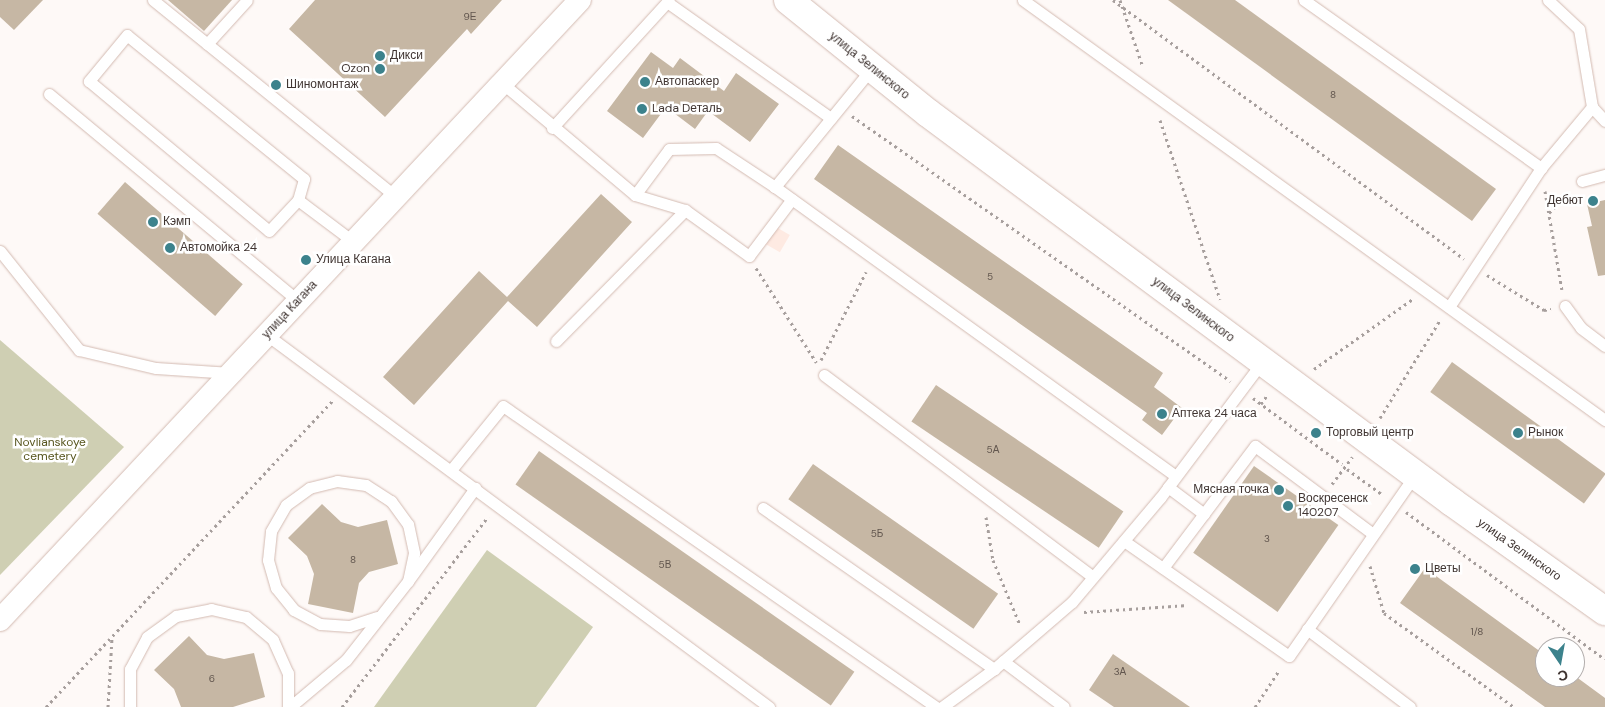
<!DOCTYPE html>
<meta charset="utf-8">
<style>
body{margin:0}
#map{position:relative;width:1605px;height:707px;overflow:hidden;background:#fef9f7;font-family:"DM Sans",sans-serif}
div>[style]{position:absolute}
.built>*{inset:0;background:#feeae2;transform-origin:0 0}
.green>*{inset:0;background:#cfcfb3}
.building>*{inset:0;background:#c6b7a4;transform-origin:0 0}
.path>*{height:3px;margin-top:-1.5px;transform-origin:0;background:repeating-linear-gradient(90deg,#a79f9d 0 2.5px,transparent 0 6.5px)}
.roads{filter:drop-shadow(0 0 1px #d3bab1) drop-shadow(0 0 1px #d3bab1)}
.service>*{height:11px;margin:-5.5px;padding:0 5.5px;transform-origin:5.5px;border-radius:5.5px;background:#fff}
.minor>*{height:22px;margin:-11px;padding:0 11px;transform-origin:11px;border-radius:11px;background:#fff}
.tertiary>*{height:28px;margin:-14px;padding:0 14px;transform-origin:14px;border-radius:14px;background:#fff}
.dots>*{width:14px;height:14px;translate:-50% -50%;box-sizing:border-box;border:2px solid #fff;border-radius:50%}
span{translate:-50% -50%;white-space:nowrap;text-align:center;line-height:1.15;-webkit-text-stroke:5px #fff;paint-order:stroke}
.number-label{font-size:10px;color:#62564e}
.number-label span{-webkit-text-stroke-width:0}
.poi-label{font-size:12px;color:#403532}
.left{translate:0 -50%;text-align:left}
.right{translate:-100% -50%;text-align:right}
.street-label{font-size:12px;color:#403532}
.park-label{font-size:12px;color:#58561f}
.north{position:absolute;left:1535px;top:637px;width:50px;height:50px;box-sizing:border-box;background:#fff;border:1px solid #b3aead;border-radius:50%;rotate:168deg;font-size:14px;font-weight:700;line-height:20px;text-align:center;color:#403532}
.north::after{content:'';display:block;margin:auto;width:18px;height:22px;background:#3c828c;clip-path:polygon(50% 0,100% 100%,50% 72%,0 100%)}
</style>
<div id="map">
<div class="built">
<i style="left:776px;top:227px;width:16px;height:20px;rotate:30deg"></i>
</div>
<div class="green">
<i style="clip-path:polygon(0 340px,124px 447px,0 575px)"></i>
<i style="clip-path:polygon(487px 550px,593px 627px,536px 707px,374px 707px)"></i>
</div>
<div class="building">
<i style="clip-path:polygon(0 0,43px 0,14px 30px,0 17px)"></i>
<i style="clip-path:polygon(168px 0,232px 0,204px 31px)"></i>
<i style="clip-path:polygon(315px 0,502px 0,471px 34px,467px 29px,385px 117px,289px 29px)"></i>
<i style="clip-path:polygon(1168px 0,1235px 0,1496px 189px,1472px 221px)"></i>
<i style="clip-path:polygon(651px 52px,673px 68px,680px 58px,724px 91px,736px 73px,779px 104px,750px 142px,708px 111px,695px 129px,666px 107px,643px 138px,607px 111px)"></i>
<i style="clip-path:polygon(838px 145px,1163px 373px,1154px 387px,1182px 408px,1162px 435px,1142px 420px,1147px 413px,814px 179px)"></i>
<i style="left:125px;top:182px;width:156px;height:42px;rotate:41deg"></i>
<i style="clip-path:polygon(601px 194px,632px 222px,537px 327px,508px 301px,414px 405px,383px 377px,479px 271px,507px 297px)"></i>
<i style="clip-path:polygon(1605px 200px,1605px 275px,1598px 276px,1587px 227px,1592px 226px,1587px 204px)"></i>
<i style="left:1452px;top:362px;width:190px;height:37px;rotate:36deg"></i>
<i style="left:936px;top:385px;width:226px;height:44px;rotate:34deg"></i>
<i style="left:539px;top:451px;width:385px;height:41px;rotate:35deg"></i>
<i style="left:813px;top:464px;width:226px;height:43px;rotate:35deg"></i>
<i style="left:1254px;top:466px;width:103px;height:106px;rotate:35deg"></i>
<i style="clip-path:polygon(322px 504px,341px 522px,358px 527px,387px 520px,398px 564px,369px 572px,359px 583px,353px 613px,308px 604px,314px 574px,307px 556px,288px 538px)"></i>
<i style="clip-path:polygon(1425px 568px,1545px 655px,1545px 677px,1575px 676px,1605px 698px,1605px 707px,1545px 707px,1400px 603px)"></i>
<i style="clip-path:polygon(189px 636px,207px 655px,224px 659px,254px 653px,265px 697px,233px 707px,181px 707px,174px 689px,154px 670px)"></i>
<i style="clip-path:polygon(1113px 654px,1190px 707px,1114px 707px,1089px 690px)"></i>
</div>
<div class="path">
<i style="left:1113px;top:0;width:436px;rotate:36.4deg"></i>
<i style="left:1120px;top:0;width:71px;rotate:71.1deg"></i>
<i style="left:852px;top:116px;width:462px;rotate:35deg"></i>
<i style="left:1160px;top:120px;width:189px;rotate:71.5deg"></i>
<i style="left:1545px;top:191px;width:100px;rotate:80.3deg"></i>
<i style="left:1549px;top:213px;width:32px;rotate:-44deg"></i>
<i style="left:756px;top:268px;width:112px;rotate:57.4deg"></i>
<i style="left:1487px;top:275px;width:67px;rotate:31.6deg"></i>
<i style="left:1544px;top:310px;width:7px;rotate:-8deg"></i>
<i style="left:821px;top:360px;width:99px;rotate:-62.9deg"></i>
<i style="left:1314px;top:369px;width:121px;rotate:-35.3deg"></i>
<i style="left:1253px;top:398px;width:111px;rotate:36.6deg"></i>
<i style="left:1261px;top:404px;width:12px;rotate:-55deg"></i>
<i style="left:1380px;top:418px;width:115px;rotate:-58.5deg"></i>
<i style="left:1347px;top:469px;width:44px;rotate:35.8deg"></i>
<i style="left:1332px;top:484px;width:34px;rotate:-53deg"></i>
<i style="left:1406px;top:512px;width:247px;rotate:36.5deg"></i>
<i style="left:986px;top:517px;width:44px;rotate:80.8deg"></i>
<i style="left:993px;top:560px;width:70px;rotate:67.4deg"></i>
<i style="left:1370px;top:566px;width:49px;rotate:73.4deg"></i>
<i style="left:1384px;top:613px;width:160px;rotate:35.9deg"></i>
<i style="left:1084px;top:612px;width:104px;rotate:-3.9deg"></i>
<i style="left:46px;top:707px;width:419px;rotate:-46.9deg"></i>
<i style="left:108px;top:707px;width:69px;rotate:-86.7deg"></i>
<i style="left:342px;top:707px;width:240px;rotate:-52.5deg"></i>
<i style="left:1255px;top:707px;width:45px;rotate:-56.7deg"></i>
</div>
<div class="roads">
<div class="service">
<i style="left:153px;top:0;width:313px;rotate:39deg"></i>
<i style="left:1023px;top:0;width:718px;rotate:35.82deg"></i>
<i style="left:1304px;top:0;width:291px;rotate:35.3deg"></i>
<i style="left:1541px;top:168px;width:80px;rotate:-50.1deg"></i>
<i style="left:1548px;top:0;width:42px;rotate:43.1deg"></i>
<i style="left:1579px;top:29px;width:79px;rotate:80.5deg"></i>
<i style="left:1592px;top:107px;width:19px;rotate:47deg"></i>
<i style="left:667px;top:2px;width:201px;rotate:35.3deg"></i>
<i style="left:207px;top:44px;width:59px;rotate:-47.7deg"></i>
<i style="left:872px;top:68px;width:154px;rotate:129.2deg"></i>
<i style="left:775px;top:187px;width:494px;rotate:35.8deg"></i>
<i style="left:502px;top:83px;width:174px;rotate:40.1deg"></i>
<i style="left:635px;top:195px;width:52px;rotate:16.7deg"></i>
<i style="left:685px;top:210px;width:79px;rotate:35.7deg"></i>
<i style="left:749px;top:256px;width:71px;rotate:-53deg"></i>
<i style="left:49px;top:94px;width:324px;rotate:39.7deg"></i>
<i style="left:552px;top:128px;width:173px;rotate:-47.6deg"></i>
<i style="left:1582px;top:181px;width:24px;rotate:-15deg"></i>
<i style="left:635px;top:195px;width:57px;rotate:-53.5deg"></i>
<i style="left:669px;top:149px;width:47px;rotate:-1.2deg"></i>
<i style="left:716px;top:148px;width:71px;rotate:33.5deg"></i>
<i style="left:298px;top:200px;width:22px;rotate:-74deg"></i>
<i style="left:304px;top:179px;width:228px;rotate:-140.9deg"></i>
<i style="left:127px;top:35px;width:60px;rotate:129.6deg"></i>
<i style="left:89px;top:81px;width:234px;rotate:39.8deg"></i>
<i style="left:269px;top:231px;width:42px;rotate:-46.9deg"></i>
<i style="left:298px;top:200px;width:70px;rotate:36.9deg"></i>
<i style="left:0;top:251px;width:127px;rotate:51.4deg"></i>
<i style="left:79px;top:350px;width:79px;rotate:13.2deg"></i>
<i style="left:156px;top:368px;width:75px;rotate:3.8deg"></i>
<i style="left:1565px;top:306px;width:27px;rotate:54deg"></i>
<i style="left:1581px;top:328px;width:30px;rotate:37deg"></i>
<i style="left:1449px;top:307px;width:167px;rotate:-56.5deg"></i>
<i style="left:267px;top:335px;width:625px;rotate:36.54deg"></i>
<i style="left:556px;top:341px;width:184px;rotate:-45.4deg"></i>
<i style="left:824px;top:375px;width:336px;rotate:36.9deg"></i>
<i style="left:451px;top:470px;width:82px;rotate:-50.9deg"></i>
<i style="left:503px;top:406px;width:527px;rotate:34.81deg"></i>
<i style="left:1168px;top:487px;width:45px;rotate:36.9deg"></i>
<i style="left:763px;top:508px;width:282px;rotate:34.9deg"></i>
<i style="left:1124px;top:541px;width:201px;rotate:34.9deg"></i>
<i style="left:1289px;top:656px;width:221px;rotate:-55.2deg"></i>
<i style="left:1163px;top:568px;width:153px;rotate:-53deg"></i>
<i style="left:1255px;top:446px;width:147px;rotate:36.7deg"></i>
<i style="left:377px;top:617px;width:29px;rotate:162deg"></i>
<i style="left:349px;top:626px;width:29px;rotate:-176deg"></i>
<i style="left:320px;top:624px;width:30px;rotate:-152deg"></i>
<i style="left:294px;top:610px;width:28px;rotate:-129deg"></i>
<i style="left:276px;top:588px;width:29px;rotate:-106deg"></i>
<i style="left:268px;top:560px;width:29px;rotate:-84deg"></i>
<i style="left:271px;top:531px;width:30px;rotate:-60deg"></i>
<i style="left:286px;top:505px;width:29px;rotate:-36deg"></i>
<i style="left:309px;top:488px;width:29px;rotate:-14deg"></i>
<i style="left:337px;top:481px;width:29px;rotate:8deg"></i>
<i style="left:366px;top:485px;width:30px;rotate:33deg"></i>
<i style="left:391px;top:501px;width:29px;rotate:54deg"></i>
<i style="left:408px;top:524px;width:30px;rotate:78deg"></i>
<i style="left:414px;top:553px;width:29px;rotate:102deg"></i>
<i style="left:1307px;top:629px;width:129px;rotate:37.1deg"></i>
<i style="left:1003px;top:661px;width:76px;rotate:37deg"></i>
<i style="left:130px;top:707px;width:38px;rotate:-90deg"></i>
<i style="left:130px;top:669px;width:36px;rotate:-62deg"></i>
<i style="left:147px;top:637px;width:36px;rotate:-36deg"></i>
<i style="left:176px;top:616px;width:36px;rotate:-11deg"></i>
<i style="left:211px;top:609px;width:36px;rotate:13deg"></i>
<i style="left:246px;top:617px;width:35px;rotate:40deg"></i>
<i style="left:273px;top:640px;width:36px;rotate:66deg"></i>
<i style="left:288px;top:673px;width:34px;rotate:90deg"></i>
<i style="left:290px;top:707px;width:73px;rotate:-40deg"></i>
<i style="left:346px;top:660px;width:100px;rotate:-51.9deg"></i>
<i style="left:408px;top:581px;width:115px;rotate:-54.2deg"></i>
<i style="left:942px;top:707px;width:64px;rotate:-36.2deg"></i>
<i style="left:994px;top:669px;width:103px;rotate:-40.7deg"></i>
<i style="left:1072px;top:602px;width:136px;rotate:-49.8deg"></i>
<i style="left:1160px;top:498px;width:171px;rotate:-53.1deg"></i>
</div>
<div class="minor">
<i style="left:0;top:620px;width:849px;rotate:-46.91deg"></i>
</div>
<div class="tertiary">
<i style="left:788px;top:0;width:180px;rotate:38.9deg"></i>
<i style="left:928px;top:113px;width:653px;rotate:36.59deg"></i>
<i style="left:1452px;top:502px;width:188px;rotate:35.5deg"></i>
</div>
</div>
<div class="dots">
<i style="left:380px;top:56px;background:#3c828c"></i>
<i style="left:380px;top:69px;background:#3c828c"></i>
<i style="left:645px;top:82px;background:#3c828c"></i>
<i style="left:276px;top:85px;background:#3c828c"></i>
<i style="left:642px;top:109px;background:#3c828c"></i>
<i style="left:1593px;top:201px;background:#3c828c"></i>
<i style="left:153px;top:222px;background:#3c828c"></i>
<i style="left:170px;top:248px;background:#3c828c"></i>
<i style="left:306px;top:260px;background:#3c828c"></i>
<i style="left:1162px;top:414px;background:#3c828c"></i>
<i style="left:1316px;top:433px;background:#3c828c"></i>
<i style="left:1518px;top:433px;background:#3c828c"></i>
<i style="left:1279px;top:490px;background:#3c828c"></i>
<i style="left:1288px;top:506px;background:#3c828c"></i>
<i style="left:1415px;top:569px;background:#3c828c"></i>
</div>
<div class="number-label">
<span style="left:470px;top:17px">9Е</span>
<span style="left:1333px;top:95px">8</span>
<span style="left:990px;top:277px">5</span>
<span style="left:993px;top:450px">5А</span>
<span style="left:877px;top:534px">5Б</span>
<span style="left:1267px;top:539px">3</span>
<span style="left:353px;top:560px">8</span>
<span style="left:665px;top:565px">5В</span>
<span style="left:1477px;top:632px">1/8</span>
<span style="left:1120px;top:672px">3А</span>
<span style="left:212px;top:679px">6</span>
</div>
<div class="poi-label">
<span class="left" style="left:390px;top:56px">Дикси</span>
<span class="right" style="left:370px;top:69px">Ozon</span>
<span class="left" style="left:655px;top:82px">Автопаскер</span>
<span class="left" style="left:286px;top:85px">Шиномонтаж</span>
<span class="left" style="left:652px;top:109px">Lada Dеталь</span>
<span class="right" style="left:1583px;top:201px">Дебют</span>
<span class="left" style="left:163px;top:222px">Кэмп</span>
<span class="left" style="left:180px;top:248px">Автомойка 24</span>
<span class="left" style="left:316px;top:260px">Улица Кагана</span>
<span class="left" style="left:1172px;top:414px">Аптека 24 часа</span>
<span class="left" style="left:1326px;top:433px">Торговый центр</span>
<span class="left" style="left:1528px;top:433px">Рынок</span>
<span class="right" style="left:1269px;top:490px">Мясная точка</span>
<span class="left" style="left:1298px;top:506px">Воскресенск<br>140207</span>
<span class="left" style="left:1425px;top:569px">Цветы</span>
</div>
<div class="street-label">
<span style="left:869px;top:66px;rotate:39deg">улица Зелинского</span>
<span style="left:290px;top:310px;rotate:-47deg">улица Кагана</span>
<span style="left:1193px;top:310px;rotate:37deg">улица Зелинского</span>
<span style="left:1519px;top:550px;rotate:35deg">улица Зелинского</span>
</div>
<div class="park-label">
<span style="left:50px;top:450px">Novlianskoye<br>cemetery</span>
</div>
<div class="north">С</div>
</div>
